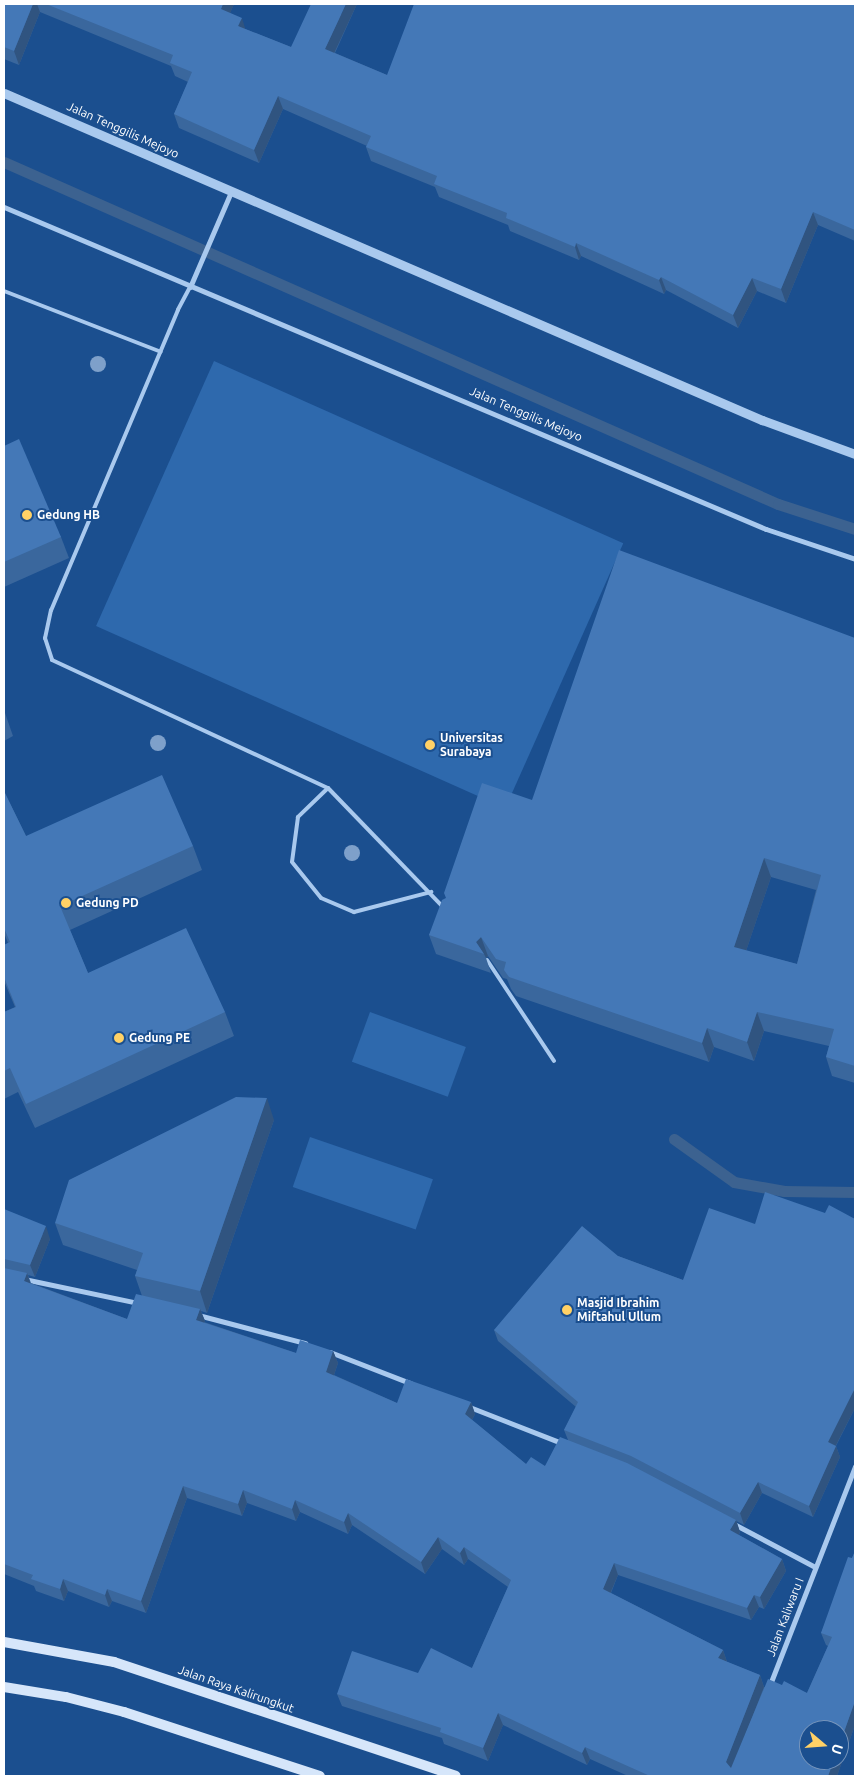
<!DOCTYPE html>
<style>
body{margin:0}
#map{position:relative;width:859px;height:1780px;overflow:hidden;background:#1b4f8f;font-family:Ubuntu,sans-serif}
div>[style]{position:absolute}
.green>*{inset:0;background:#2e69ad;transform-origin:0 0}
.stream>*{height:11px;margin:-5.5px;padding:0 5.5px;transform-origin:5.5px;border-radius:5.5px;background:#3c6290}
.service>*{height:4px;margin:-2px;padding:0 2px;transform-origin:2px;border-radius:2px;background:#a9c9ee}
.minor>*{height:5px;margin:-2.5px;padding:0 2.5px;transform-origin:2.5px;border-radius:2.5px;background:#a9c9ee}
.tertiary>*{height:9px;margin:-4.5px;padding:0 4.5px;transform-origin:4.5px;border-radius:4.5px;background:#a9c9ee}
.secondary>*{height:10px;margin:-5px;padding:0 5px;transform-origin:5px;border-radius:5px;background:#d6e6fa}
.trees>*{width:16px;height:16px;margin:-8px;border-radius:50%;background:#7ea0ca}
.wall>*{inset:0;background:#3a679d}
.shaded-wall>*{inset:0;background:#305480}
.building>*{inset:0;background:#4478b7}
.dots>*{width:14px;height:14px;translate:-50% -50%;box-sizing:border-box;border:2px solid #1b4f8f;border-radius:50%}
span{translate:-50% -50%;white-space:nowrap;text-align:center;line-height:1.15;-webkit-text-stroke:4px #1b4f8f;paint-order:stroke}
.street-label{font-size:12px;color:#fff}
.poi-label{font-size:12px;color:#fff;font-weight:700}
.left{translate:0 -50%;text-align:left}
.frame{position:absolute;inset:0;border:5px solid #fff;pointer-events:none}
.north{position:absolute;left:799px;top:1720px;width:50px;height:50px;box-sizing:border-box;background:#1b4f8f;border:1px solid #7695bc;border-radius:50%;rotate:108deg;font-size:14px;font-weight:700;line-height:20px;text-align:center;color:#fff}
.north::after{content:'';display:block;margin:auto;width:18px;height:22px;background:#ffd166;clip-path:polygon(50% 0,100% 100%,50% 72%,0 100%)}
</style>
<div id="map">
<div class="green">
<i style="left:214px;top:361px;width:448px;height:290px;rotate:24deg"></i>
<i style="left:370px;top:1012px;width:102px;height:53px;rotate:20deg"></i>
<i style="left:310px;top:1137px;width:130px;height:53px;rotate:19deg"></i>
</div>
<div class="stream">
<i style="left:4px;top:162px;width:846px;rotate:23.84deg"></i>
<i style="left:778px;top:504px;width:81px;rotate:18deg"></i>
<i style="left:674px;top:1139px;width:74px;rotate:35.6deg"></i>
<i style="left:734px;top:1182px;width:51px;rotate:10.2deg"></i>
<i style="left:784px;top:1191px;width:71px;rotate:0.8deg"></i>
</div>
<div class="service">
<i style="left:190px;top:287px;width:26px;rotate:118deg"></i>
<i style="left:178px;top:310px;width:326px;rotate:112.9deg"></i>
<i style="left:51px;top:610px;width:29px;rotate:102deg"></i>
<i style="left:45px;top:638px;width:23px;rotate:72deg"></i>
<i style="left:52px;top:660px;width:304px;rotate:24.9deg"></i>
<i style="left:328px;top:788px;width:164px;rotate:46deg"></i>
<i style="left:4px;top:291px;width:168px;rotate:21.2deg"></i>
<i style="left:328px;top:788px;width:42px;rotate:136deg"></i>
<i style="left:298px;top:817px;width:45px;rotate:97.6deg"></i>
<i style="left:292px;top:862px;width:46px;rotate:51.1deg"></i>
<i style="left:321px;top:898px;width:36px;rotate:23deg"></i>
<i style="left:354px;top:912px;width:80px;rotate:-14.6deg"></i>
<i style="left:487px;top:960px;width:121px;rotate:56.4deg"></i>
</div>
<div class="minor">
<i style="left:4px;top:207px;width:827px;rotate:22.91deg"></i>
<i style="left:766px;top:529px;width:94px;rotate:18.6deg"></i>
<i style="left:190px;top:287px;width:103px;rotate:-66.7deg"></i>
<i style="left:24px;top:1279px;width:116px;rotate:11.9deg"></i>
<i style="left:198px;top:1315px;width:111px;rotate:14.7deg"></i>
<i style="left:330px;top:1352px;width:86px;rotate:21.2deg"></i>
<i style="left:467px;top:1406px;width:104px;rotate:21.4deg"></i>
<i style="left:732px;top:1523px;width:94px;rotate:27.9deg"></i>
<i style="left:769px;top:1687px;width:237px;rotate:-68.7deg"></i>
</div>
<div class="tertiary">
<i style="left:4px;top:93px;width:826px;rotate:23.34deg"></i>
<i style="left:762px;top:420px;width:99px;rotate:20.1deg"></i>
</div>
<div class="secondary">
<i style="left:4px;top:1642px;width:112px;rotate:10.3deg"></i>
<i style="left:114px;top:1662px;width:360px;rotate:18.4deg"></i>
<i style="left:4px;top:1687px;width:63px;rotate:9.2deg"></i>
<i style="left:66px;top:1697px;width:60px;rotate:14.5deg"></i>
<i style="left:124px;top:1712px;width:206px;rotate:18.1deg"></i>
</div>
<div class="trees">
<i style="left:98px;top:364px"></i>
<i style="left:158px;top:743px"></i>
<i style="left:352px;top:853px"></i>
</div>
<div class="wall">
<i style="clip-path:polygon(4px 4px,234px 4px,230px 13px,245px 29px,291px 47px,357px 4px,335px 53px,387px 75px,855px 4px,855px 241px,818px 225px,786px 303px,757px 291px,738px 328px,666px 290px,664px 294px,581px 256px,579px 260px,510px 231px,508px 225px,439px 197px,435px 187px,371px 161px,366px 147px,367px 146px,283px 109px,259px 163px,179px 128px,174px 114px,188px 82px,175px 76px,171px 66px,40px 12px,19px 65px,4px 59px)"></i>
<i style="clip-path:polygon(4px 446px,61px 537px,69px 558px,4px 587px)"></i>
<i style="clip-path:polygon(evenodd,855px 638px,855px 1083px,832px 1076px,826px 1057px,829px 1046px,764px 1031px,754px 1061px,714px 1047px,709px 1062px,516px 996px,511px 989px,507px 979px,503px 978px,488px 956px,486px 958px,491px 973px,436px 954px,429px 935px,446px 898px,532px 800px,855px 638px,771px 877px,816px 890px,797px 964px,746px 951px,771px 877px)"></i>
<i style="clip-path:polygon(4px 710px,13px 736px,4px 741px)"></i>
<i style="clip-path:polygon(4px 791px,26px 836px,193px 846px,202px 870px,70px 930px,88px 973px,225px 1012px,234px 1036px,35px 1128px,18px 1092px,4px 1099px,4px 1012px,15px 1007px,4px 981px,4px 945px,8px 943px,4px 933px)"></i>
<i style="clip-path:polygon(274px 1120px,207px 1313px,201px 1311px,205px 1321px,204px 1322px,296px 1353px,333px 1351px,338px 1363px,334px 1375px,397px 1403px,471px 1402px,475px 1414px,472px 1420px,526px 1464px,545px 1466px,568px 1440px,564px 1430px,576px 1407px,498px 1341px,494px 1330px,618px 1256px,683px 1280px,755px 1224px,825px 1213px,855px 1219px,855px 1408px,836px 1446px,840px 1457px,813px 1517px,762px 1493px,744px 1525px,634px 1467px,736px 1520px,740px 1532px,739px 1535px,782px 1559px,786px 1571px,764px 1609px,759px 1607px,751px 1620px,618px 1575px,611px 1593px,723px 1650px,727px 1662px,760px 1675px,764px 1687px,782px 1685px,807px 1693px,828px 1646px,826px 1645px,821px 1633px,855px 1551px,855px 1725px,837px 1776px,628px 1776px,590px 1759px,587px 1765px,503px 1725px,488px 1761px,444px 1744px,442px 1738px,342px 1706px,337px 1694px,418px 1673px,472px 1668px,508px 1587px,468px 1559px,464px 1565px,442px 1549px,425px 1574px,352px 1525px,348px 1534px,300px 1512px,296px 1521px,247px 1503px,242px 1516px,187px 1498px,146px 1613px,112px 1601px,109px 1607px,68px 1591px,64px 1601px,36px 1591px,34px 1586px,4px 1574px,4px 1209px,50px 1239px,35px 1277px,28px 1275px,31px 1283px,127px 1319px,142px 1296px,135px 1276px,137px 1270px,63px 1245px,55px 1223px)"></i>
</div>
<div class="shaded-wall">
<i style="clip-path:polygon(33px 4px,37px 4px,40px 12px,19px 65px,14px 51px)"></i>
<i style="clip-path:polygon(223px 4px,234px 4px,226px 23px,221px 9px)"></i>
<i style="clip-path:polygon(346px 4px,357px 4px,330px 62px,325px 49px)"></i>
<i style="clip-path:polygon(242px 18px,246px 31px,238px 26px)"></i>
<i style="clip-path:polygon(278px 96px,283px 109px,259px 163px,254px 150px)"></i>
<i style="clip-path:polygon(813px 212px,818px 225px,786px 303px,781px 289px)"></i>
<i style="clip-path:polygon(576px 243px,581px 256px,579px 260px,575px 247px)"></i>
<i style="clip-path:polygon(661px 277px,666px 290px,664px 294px,659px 280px)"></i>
<i style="clip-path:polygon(752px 278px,757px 291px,738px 328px,733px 315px)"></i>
<i style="clip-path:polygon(764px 858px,771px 877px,741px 966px,734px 947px)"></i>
<i style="clip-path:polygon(481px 937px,488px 956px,486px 958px,484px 954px,476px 942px)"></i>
<i style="clip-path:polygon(757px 1012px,764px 1031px,754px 1061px,747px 1042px)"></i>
<i style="clip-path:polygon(707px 1028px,714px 1047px,709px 1062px,702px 1043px)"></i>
<i style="clip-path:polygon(267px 1098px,274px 1120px,207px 1313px,200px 1291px)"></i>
<i style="clip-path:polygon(46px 1226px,50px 1239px,35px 1277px,30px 1265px)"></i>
<i style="clip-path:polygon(27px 1273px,31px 1285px,24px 1281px)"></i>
<i style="clip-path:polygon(200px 1309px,205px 1321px,201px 1332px,196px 1320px)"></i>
<i style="clip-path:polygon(333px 1351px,338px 1363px,331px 1384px,326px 1372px)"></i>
<i style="clip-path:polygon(855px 1388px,855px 1408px,832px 1453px,828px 1442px)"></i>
<i style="clip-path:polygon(471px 1402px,475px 1414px,469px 1426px,465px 1414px)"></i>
<i style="clip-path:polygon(836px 1446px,840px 1457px,813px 1517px,809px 1506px)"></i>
<i style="clip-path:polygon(758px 1482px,762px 1493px,744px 1525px,740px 1513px)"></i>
<i style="clip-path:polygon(183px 1486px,187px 1498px,146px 1613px,141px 1601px)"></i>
<i style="clip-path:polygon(243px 1490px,247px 1503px,242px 1516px,238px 1504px)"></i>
<i style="clip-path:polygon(295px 1500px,300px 1512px,296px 1521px,292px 1509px)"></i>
<i style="clip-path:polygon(348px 1513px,352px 1525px,348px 1534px,344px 1522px)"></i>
<i style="clip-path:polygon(736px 1520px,740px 1532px,735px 1542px,730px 1530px)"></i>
<i style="clip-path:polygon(438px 1537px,442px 1549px,425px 1574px,421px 1562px)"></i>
<i style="clip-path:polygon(464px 1547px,468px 1559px,464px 1565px,460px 1553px)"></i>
<i style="clip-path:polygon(782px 1559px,786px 1571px,764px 1609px,760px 1597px)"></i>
<i style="clip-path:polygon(614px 1563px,618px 1575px,607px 1601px,603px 1589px)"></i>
<i style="clip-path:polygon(63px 1579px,68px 1591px,64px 1601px,60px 1589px)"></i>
<i style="clip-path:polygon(107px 1589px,112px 1601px,109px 1607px,105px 1595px)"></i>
<i style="clip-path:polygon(754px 1595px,759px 1607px,751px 1620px,747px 1608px)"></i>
<i style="clip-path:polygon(723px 1650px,727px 1662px,718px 1658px)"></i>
<i style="clip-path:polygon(760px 1675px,764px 1687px,730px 1774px,726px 1762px)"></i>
<i style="clip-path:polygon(855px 1701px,855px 1725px,837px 1776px,828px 1776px,834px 1760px,839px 1760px,839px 1746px)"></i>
<i style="clip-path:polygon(498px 1713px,503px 1725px,488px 1761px,483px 1748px)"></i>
<i style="clip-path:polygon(585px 1747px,590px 1759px,587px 1765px,582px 1753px)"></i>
</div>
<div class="building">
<i style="clip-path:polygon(4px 4px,33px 4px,14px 51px,4px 47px)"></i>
<i style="clip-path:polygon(46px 4px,223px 4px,221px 9px,242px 18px,238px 26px,291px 47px,311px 4px,346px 4px,325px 49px,387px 75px,414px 4px,855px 4px,855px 230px,813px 212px,781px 289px,752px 278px,733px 315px,661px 277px,659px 280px,576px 243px,575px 247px,506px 218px,507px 213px,434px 184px,437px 176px,366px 147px,371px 136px,278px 96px,254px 150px,174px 114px,192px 72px,170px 63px,173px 55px)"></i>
<i style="clip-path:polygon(19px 439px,61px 537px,4px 562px,4px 446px)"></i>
<i style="clip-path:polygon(evenodd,619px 550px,855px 638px,855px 1066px,826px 1057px,834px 1029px,757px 1012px,747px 1042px,707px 1028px,702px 1043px,509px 977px,504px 970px,506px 962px,496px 959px,481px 937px,476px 942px,484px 954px,429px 935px,442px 900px,446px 898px,444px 893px,482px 783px,532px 800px,619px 550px,764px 858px,821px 875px,797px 964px,734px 947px,764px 858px)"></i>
<i style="clip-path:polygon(162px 775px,193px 846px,60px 906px,88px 973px,186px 928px,225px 1012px,26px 1104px,10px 1068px,4px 1071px,4px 1012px,16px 1007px,4px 977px,4px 945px,10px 942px,4px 928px,4px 791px,26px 836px)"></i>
<i style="clip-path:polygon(236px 1097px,267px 1098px,200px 1291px,135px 1276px,143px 1253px,55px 1223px,69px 1180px)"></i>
<i style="clip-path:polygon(765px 1192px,825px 1213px,829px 1205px,855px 1219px,855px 1388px,828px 1442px,836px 1446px,809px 1506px,758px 1482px,740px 1513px,631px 1456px,564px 1430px,578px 1402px,494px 1330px,582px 1226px,618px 1256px,683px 1280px,709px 1208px,755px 1224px)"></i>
<i style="clip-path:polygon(4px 1209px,46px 1226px,30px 1265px,4px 1259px)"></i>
<i style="clip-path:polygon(4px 1268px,27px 1273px,24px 1281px,127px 1319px,136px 1294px,200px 1309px,196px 1320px,296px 1353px,300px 1340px,333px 1351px,326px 1372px,397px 1403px,406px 1379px,471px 1402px,465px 1414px,526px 1464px,531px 1457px,545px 1466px,560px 1437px,627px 1463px,736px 1520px,730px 1530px,782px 1559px,760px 1597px,754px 1595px,747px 1608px,614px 1563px,603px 1589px,723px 1650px,718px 1658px,760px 1675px,726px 1762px,731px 1768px,768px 1679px,782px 1685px,784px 1681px,807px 1693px,832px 1637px,821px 1633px,848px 1557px,852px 1558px,855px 1551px,855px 1701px,839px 1746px,839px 1730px,809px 1730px,809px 1760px,834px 1760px,828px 1776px,650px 1776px,585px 1747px,582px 1753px,498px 1713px,483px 1748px,440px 1732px,441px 1728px,337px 1694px,352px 1651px,418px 1673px,431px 1648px,472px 1668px,511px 1580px,464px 1547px,460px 1553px,438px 1537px,421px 1562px,348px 1513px,344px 1522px,295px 1500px,292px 1509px,243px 1490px,238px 1504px,183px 1486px,141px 1601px,107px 1589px,105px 1595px,63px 1579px,60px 1589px,31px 1579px,33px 1575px,4px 1564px)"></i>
</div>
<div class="dots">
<i style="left:27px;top:515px;background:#ffd166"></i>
<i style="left:430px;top:745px;background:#ffd166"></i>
<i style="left:66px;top:903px;background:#ffd166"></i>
<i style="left:119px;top:1038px;background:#ffd166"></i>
<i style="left:567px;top:1310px;background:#ffd166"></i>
</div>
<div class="street-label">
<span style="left:123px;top:130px;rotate:24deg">Jalan Tenggilis Mejoyo</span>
<span style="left:526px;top:414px;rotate:23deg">Jalan Tenggilis Mejoyo</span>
<span style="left:785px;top:1617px;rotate:-69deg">Jalan Kaliwaru I</span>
<span style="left:236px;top:1689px;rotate:19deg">Jalan Raya Kalirungkut</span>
</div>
<div class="poi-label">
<span class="left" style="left:37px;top:515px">Gedung HB</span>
<span class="left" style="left:440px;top:745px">Universitas<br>Surabaya</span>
<span class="left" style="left:76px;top:903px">Gedung PD</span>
<span class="left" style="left:129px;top:1038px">Gedung PE</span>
<span class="left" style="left:577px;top:1310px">Masjid Ibrahim<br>Miftahul Ullum</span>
</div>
<div class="frame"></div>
<div class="north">U</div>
</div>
